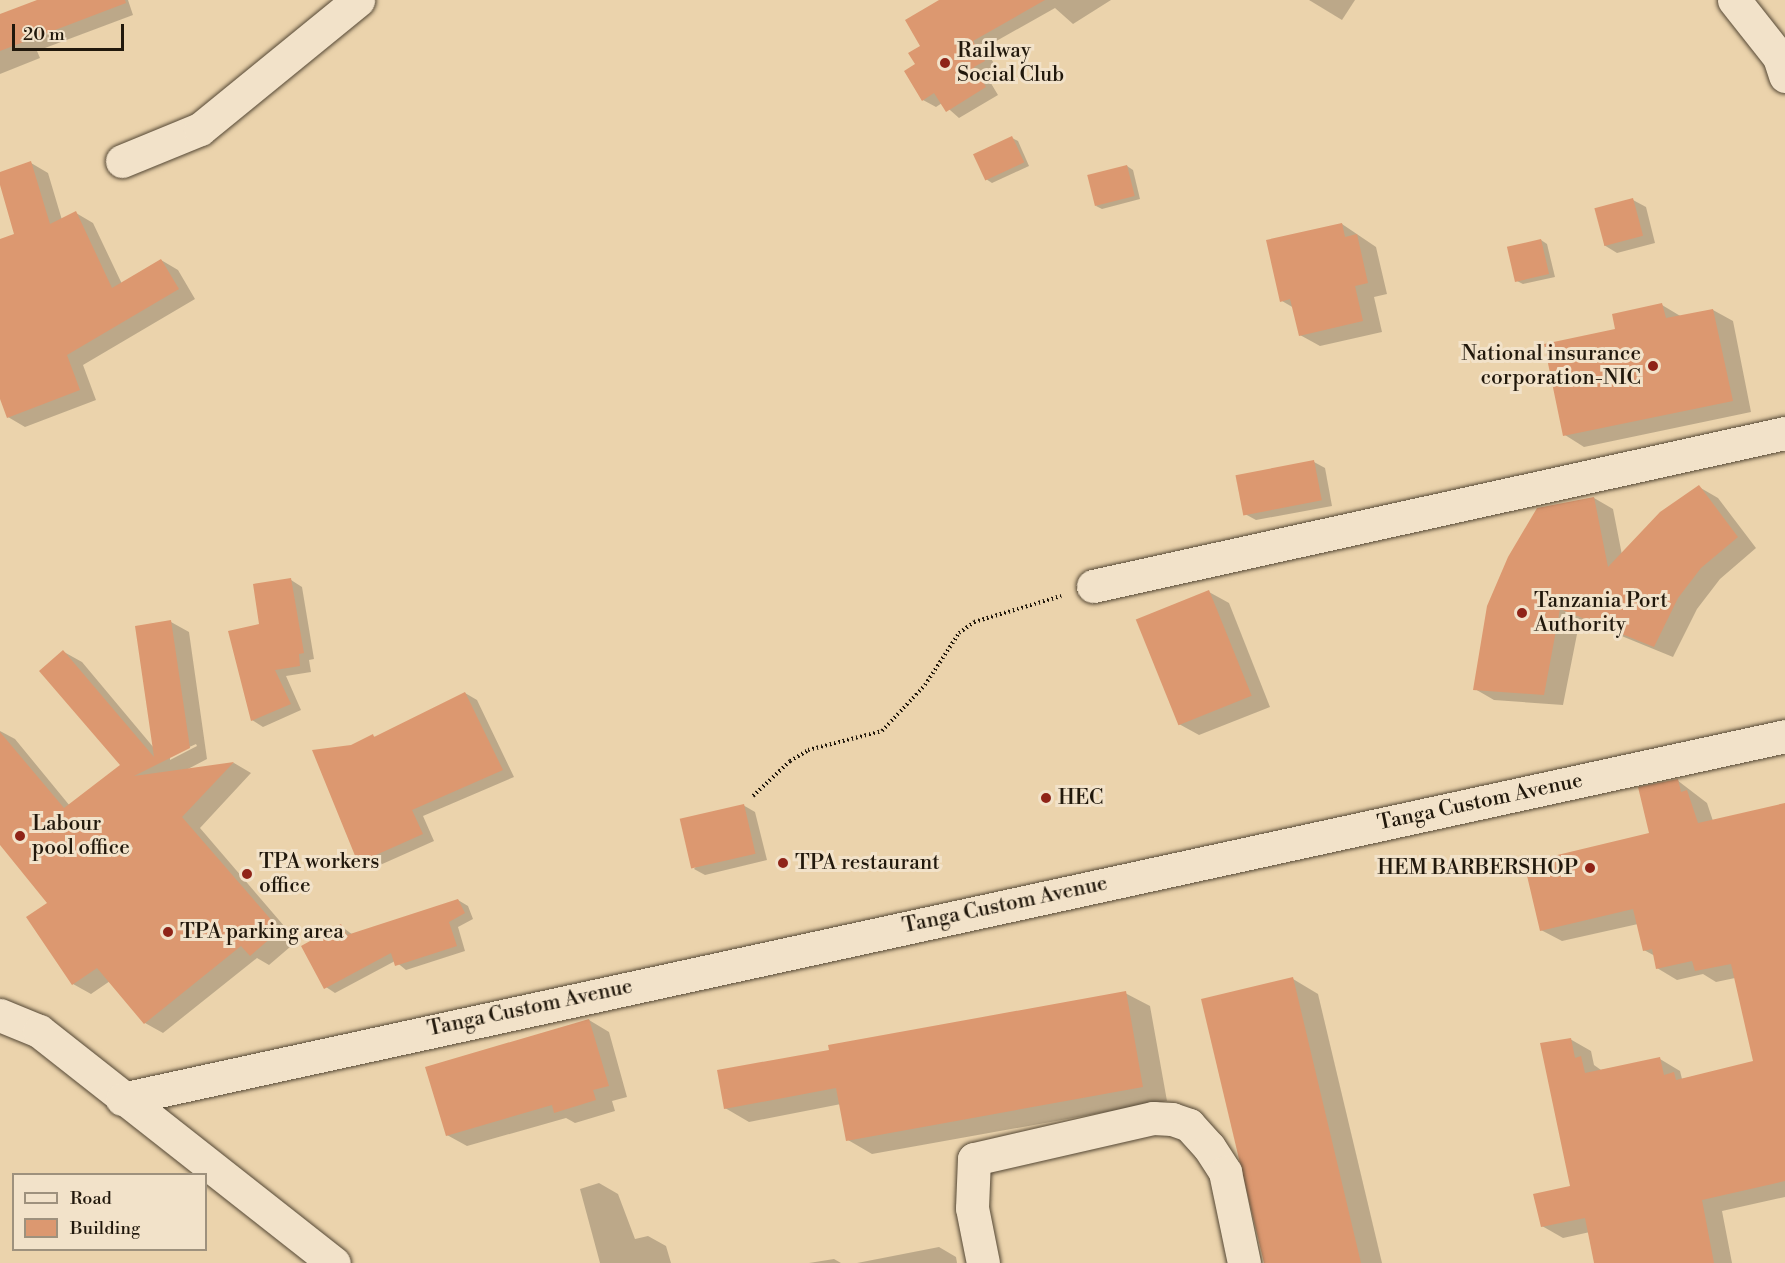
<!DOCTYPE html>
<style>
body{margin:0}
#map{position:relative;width:1785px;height:1263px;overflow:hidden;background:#ebd3ac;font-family:"Libre Bodoni",serif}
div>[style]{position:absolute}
.shadow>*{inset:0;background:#0003}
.building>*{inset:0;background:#dc9870;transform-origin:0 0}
.path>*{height:4px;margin-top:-2px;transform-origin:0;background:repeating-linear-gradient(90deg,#21180c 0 1.5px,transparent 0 4.5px)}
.roads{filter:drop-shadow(0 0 2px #544734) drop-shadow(0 0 2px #544734)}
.minor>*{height:33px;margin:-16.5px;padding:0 16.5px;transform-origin:16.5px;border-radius:16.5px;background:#f2e2c9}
.dots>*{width:16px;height:16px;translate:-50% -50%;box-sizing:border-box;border:3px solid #f2e2c9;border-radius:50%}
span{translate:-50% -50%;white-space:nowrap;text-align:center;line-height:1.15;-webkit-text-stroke:6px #f2e2c9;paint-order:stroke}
.poi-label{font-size:21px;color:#21180c}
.left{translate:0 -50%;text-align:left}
.right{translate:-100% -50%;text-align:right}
.street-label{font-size:21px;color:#21180c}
.legend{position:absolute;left:12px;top:1173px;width:195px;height:78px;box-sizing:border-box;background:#f2e2c9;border:2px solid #9e917d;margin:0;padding:8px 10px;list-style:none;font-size:18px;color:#21180c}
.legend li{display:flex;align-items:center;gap:12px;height:30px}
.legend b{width:30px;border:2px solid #9e917d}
.scale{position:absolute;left:12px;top:24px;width:112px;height:27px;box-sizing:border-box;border:3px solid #21180c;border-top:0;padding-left:8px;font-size:18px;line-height:21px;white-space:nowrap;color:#21180c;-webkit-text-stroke:4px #f2e2c9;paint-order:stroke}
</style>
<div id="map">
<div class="shadow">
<i style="clip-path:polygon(41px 0,128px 0,133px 15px,37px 51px,40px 58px,0 74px,0 16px)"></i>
<i style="clip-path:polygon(941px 0,1111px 0,1073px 24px,1055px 8px,984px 48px,997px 68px,986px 75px,998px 95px,959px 118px,942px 103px,936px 107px,923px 100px,917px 65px)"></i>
<i style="clip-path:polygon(1309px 0,1355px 0,1342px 20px)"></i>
<i style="clip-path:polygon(1012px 138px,1018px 141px,1029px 166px,992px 183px,986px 179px)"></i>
<i style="clip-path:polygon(31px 163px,48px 173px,62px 220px,76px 213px,93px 223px,122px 284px,161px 260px,178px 270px,195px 299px,83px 365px,96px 400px,25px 427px,8px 417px,0 395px,0 241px,16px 235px,0 174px)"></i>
<i style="clip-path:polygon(1127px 166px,1133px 170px,1140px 199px,1102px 209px,1096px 206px)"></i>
<i style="clip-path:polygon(1633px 200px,1646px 207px,1655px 243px,1617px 253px,1604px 245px)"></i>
<i style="clip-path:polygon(1342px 224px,1376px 247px,1387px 294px,1374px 297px,1382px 332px,1320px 346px,1300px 335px,1294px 308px,1282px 301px)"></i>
<i style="clip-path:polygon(1541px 240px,1547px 244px,1555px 277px,1523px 284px,1517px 281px)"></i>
<i style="clip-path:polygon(1662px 305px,1682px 317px,1713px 310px,1733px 321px,1751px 412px,1584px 447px,1565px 435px,1617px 330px)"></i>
<i style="clip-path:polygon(1314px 462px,1325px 468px,1332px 506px,1256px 520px,1245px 514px)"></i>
<i style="clip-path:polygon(1699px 487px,1718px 498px,1756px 548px,1720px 579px,1697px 609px,1673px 657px,1580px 619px,1563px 705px,1494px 700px,1475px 689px,1594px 498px,1613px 509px,1622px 555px)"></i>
<i style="clip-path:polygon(291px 580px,302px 587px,314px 659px,309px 660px,311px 672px,286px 676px,301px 710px,263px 727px,252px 720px)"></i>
<i style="clip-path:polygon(1209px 592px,1229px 603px,1270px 707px,1199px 735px,1179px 724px)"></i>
<i style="clip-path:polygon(evenodd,171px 622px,189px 632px,207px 759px,186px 770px,234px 763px,251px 773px,200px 828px,297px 941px,269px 965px,257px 958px,163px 1033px,145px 1023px,110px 981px,91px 994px,73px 984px,49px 904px,0 843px,0 731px,15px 739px,70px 806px,122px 766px,64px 652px,82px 662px,154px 748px,171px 622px,196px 744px,197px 746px,170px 760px,170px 756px,196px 744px)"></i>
<i style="clip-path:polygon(465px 693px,477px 700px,514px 777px,423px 816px,434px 841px,371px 869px,359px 862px,351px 746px,373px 736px,377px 738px)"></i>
<i style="clip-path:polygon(1677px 780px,1707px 803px,1713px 821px,1785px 805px,1785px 1197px,1722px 1211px,1732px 1263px,1596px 1263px,1590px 1232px,1563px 1238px,1542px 1226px,1572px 1187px,1570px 1039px,1591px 1051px,1594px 1065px,1601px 1070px,1660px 1059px,1680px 1071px,1682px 1079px,1755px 1062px,1735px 978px,1716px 982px,1703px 974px,1677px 980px,1657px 968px,1655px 956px,1644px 950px,1638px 924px,1562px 941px,1541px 930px,1651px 834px)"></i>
<i style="clip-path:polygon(743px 805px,755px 812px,767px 860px,705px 875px,694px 869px)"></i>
<i style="clip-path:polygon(458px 900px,468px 906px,473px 919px,458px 927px,465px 951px,406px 970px,395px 961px,335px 993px,326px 987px,341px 926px,353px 935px)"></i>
<i style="clip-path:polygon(1293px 979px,1318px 994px,1382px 1263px,1265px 1263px)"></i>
<i style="clip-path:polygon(1125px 993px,1150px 1006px,1167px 1101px,872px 1154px,848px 1140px,841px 1104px,749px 1122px,725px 1108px)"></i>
<i style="clip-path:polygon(589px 1020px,609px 1032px,627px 1097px,612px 1101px,615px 1111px,575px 1123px,566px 1118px,467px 1146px,447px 1135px)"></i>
<i style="clip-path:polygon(599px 1183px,618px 1194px,635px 1239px,648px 1236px,666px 1246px,671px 1263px,600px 1263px,580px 1189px)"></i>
<i style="clip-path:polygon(939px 1247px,956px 1257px,957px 1263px,857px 1263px)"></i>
<i style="clip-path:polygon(834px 1259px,841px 1263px,809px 1263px)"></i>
</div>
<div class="building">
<i style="clip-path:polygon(37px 0,125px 0,126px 3px,0 51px,0 14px)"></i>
<i style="clip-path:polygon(939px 0,1045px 0,973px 41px,985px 61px,974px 67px,986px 87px,946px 112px,934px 93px,922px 101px,904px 71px,915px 64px,908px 53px,920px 46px,905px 20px)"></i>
<i style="left:1012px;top:136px;width:29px;height:43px;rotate:65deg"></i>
<i style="clip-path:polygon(31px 161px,50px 224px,76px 211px,112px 288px,161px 259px,179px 289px,67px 355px,80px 390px,7px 418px,0 399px,0 239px,14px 234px,0 185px,0 172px)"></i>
<i style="left:1127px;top:165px;width:32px;height:41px;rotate:76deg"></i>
<i style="left:1633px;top:198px;width:39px;height:40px;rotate:75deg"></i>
<i style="clip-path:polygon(1342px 223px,1345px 237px,1357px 234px,1368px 283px,1355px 286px,1363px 321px,1299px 336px,1290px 299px,1280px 302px,1266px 240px)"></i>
<i style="left:1541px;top:239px;width:36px;height:35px;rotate:77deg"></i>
<i style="clip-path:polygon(1662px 303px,1666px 318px,1713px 309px,1733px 401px,1563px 436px,1544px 344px,1615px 329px,1612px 314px)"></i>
<i style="left:1314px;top:460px;width:41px;height:80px;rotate:79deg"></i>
<i style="clip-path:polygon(1699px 485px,1738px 537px,1701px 568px,1678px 598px,1654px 647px,1560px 609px,1544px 695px,1473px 690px,1487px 606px,1508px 557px,1537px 508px,1594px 497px,1608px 567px,1660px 512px)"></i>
<i style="clip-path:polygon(291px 578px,304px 653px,299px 654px,300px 666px,275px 670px,291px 704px,251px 721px,228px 631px,259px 624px,253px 584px)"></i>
<i style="left:1209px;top:590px;width:114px;height:79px;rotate:68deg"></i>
<i style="clip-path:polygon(171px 620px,190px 748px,134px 776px,234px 762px,182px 817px,280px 930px,250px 956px,241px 946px,144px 1024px,97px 968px,72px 985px,26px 917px,47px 903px,0 845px,0 732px,64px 808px,120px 765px,39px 671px,63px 650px,154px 757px,135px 626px)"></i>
<i style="clip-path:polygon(465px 692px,503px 770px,412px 810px,423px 834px,358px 863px,312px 750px,351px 745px,373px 734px,374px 737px)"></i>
<i style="clip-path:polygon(1678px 779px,1681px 792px,1687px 790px,1698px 823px,1785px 803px,1785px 1181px,1702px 1200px,1714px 1263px,1594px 1263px,1585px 1218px,1541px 1227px,1533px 1194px,1570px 1186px,1540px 1043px,1571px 1038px,1575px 1058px,1581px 1056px,1585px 1073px,1660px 1057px,1664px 1075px,1674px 1072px,1676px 1080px,1753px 1061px,1731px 964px,1695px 971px,1692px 961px,1656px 969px,1652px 949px,1643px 951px,1633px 909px,1540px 931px,1524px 863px,1649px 833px,1638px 787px)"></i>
<i style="left:744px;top:804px;width:51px;height:66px;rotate:77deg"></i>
<i style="clip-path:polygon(458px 899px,465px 913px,449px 922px,457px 946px,395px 966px,391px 953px,324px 989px,301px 946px,341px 924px,347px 935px)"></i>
<i style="clip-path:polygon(1293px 977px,1361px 1263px,1264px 1263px,1239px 1159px,1201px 999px)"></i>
<i style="clip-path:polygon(1126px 991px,1143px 1087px,846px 1141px,836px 1088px,724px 1109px,717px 1070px,829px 1050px,828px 1045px)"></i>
<i style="clip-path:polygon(589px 1019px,609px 1086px,593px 1090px,596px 1100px,554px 1113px,552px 1105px,446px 1136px,425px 1067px)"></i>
</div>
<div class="path">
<i style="left:753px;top:796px;width:51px;rotate:-43.4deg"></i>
<i style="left:790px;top:761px;width:21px;rotate:-31deg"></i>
<i style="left:808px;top:750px;width:76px;rotate:-14.4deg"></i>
<i style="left:882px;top:731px;width:63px;rotate:-46.9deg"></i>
<i style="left:925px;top:685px;width:62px;rotate:-56.8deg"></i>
<i style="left:959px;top:633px;width:19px;rotate:-36deg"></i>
<i style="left:974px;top:622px;width:91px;rotate:-16.6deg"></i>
</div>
<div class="roads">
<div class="minor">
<i style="left:1734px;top:0;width:73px;rotate:51.7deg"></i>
<i style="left:1779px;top:57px;width:20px;rotate:72deg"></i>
<i style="left:122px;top:161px;width:84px;rotate:-22.3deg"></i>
<i style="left:200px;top:129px;width:204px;rotate:-39.2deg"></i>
<i style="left:1093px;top:586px;width:709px;rotate:-12.47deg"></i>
<i style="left:0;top:1015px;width:42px;rotate:22.3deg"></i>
<i style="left:39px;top:1031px;width:375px;rotate:38.2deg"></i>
<i style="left:122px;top:1099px;width:1702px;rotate:-12.31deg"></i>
<i style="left:983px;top:1263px;width:56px;rotate:-101.3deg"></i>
<i style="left:972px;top:1208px;width:49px;rotate:-87.7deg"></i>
<i style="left:974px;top:1159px;width:184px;rotate:-12.9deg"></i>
<i style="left:1153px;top:1118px;width:19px;rotate:3deg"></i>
<i style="left:1172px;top:1119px;width:18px;rotate:19deg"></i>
<i style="left:1189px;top:1125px;width:30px;rotate:48deg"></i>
<i style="left:1209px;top:1147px;width:30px;rotate:57deg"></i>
<i style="left:1225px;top:1172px;width:93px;rotate:78.2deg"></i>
</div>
</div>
<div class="dots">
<i style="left:945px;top:63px;background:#8f2418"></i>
<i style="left:1653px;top:366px;background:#8f2418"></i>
<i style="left:1522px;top:613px;background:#8f2418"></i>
<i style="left:1046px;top:798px;background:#8f2418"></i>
<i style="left:20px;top:836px;background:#8f2418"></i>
<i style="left:783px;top:863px;background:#8f2418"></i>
<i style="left:1590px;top:868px;background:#8f2418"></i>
<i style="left:247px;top:874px;background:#8f2418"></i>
<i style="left:168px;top:932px;background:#8f2418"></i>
</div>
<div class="poi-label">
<span class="left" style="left:957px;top:63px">Railway<br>Social Club</span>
<span class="right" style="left:1641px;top:366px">National insurance<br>corporation-NIC</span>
<span class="left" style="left:1534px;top:613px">Tanzania Port<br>Authority</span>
<span class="left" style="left:1058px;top:798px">HEC</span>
<span class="left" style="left:32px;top:836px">Labour<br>pool office</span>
<span class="left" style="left:259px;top:874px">TPA workers<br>office</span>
<span class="left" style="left:795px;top:863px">TPA restaurant</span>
<span class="right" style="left:1578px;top:868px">HEM BARBERSHOP</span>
<span class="left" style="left:180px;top:932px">TPA parking area</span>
</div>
<div class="street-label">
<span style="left:1480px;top:802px;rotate:-12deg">Tanga Custom Avenue</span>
<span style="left:1005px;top:905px;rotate:-12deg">Tanga Custom Avenue</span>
<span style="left:530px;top:1008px;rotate:-12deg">Tanga Custom Avenue</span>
</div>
<ul class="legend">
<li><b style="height:8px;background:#f2e2c9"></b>Road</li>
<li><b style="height:16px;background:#dc9870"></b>Building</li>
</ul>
<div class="scale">20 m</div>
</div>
